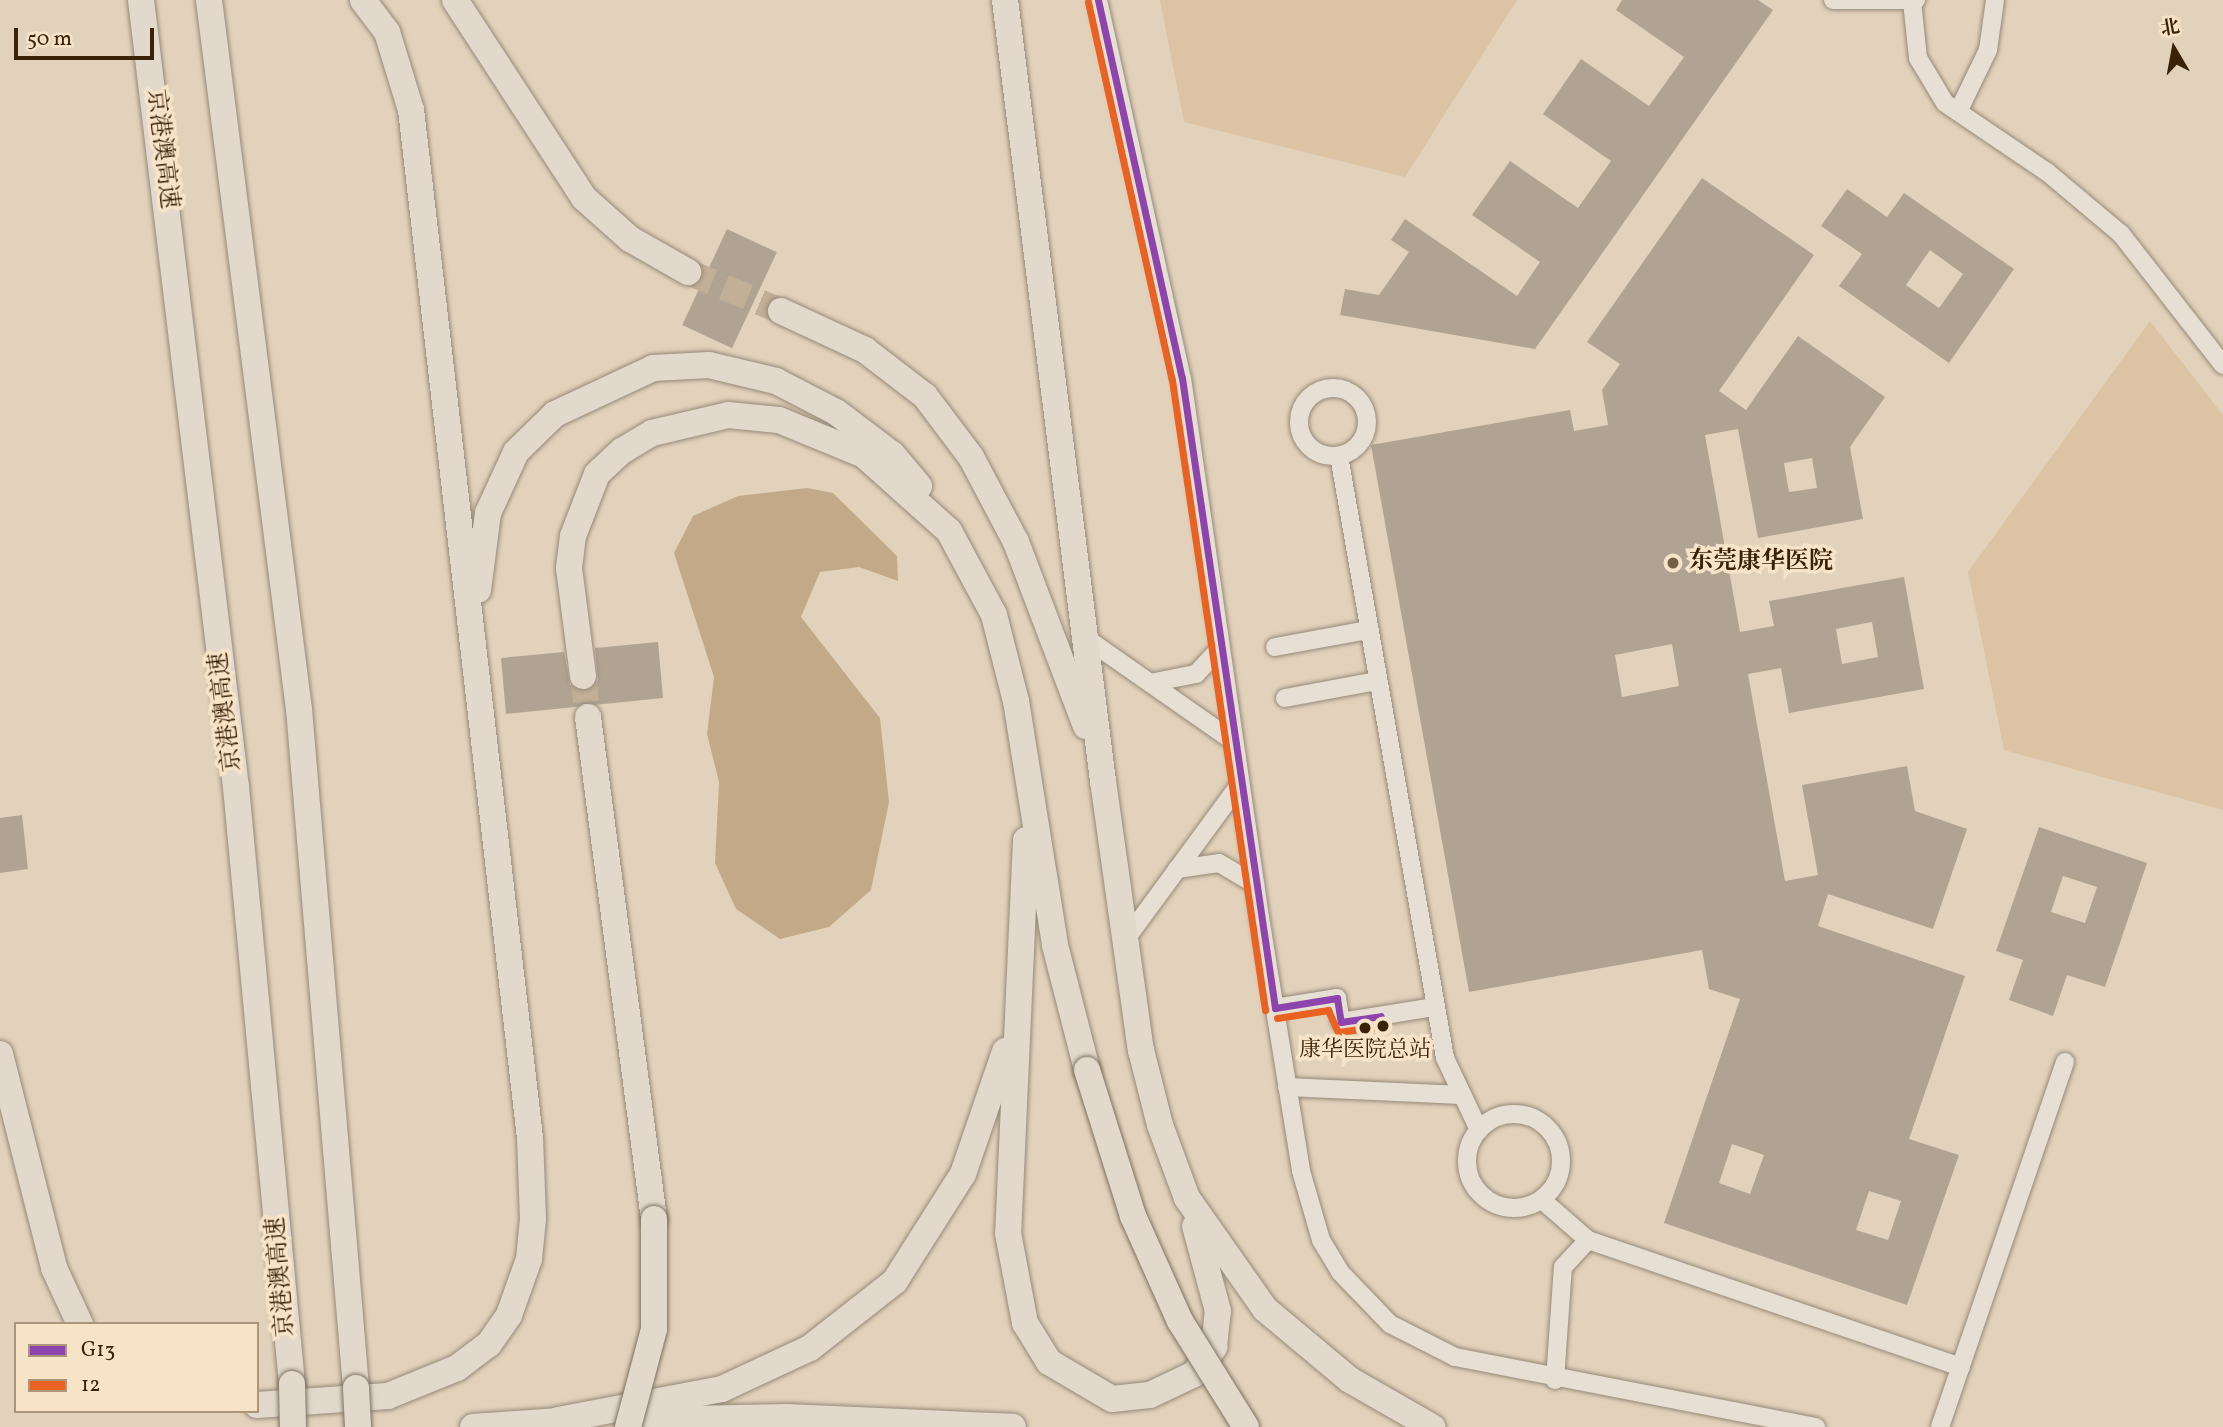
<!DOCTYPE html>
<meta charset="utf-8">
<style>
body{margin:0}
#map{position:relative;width:2223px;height:1427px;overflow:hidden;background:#e3d2bb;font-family:Vollkorn,"Noto Serif SC",serif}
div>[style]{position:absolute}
.green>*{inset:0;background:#dbc3a3}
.water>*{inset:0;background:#c2aa89}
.building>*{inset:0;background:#b0a392;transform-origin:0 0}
.highway-tunnel>*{height:26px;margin-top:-13px;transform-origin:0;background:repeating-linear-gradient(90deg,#c1af97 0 26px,transparent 0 39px)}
.roads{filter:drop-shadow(0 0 2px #958979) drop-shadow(0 0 2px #958979)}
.minor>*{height:18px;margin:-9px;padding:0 9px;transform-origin:9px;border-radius:9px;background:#e7dfd3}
.minor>.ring{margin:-9px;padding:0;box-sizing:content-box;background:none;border:18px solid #e7dfd3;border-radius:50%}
.highway>*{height:26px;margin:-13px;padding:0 13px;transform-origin:13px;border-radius:13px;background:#e2d9cc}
.bridges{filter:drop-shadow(0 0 2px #7d7161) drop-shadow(0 0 2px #7d7161)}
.highway-bridge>*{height:26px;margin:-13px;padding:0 13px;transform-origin:13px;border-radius:13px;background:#e2d9cc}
.bus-1>*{height:7px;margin:-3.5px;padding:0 3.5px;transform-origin:3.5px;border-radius:3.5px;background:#8e44ad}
.bus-2>*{height:7px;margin:-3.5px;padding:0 3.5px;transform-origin:3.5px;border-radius:3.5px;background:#e96221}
.dots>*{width:19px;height:19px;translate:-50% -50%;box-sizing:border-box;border:4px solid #f7e4c8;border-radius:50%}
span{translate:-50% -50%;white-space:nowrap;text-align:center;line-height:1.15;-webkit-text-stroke:7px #f7e4c8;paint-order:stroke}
.bus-label{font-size:22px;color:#3a2208}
.street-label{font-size:24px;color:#3a2208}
.poi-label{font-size:24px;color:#3a2208;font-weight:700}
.left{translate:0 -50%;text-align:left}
.legend{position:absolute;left:14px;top:1322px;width:245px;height:91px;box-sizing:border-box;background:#f7e4c8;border:2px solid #ab967b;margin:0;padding:9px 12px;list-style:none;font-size:21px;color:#3a2208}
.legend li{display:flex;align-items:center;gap:14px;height:35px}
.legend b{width:35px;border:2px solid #ab967b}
.north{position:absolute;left:2139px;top:14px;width:70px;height:70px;-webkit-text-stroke:5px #f7e4c8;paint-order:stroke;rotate:350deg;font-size:19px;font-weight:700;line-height:28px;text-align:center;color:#3a2208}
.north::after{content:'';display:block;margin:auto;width:24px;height:32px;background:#3a2208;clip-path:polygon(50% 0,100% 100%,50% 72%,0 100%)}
.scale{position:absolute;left:14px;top:28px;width:140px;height:32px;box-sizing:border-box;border:4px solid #3a2208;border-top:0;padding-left:9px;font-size:21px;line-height:24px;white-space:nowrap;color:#3a2208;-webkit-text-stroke:5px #f7e4c8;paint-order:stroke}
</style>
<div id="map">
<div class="green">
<i style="clip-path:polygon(1160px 0,1517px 0,1405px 177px,1184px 122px)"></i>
<i style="clip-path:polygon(2150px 321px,2223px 415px,2223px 810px,2004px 750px,1968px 572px)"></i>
</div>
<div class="water">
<i style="clip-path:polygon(807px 488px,833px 493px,897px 556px,898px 581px,859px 567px,820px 572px,801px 617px,880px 718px,889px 802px,871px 890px,829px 927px,780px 939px,736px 909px,715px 863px,719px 782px,707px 734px,714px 677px,674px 553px,693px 516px,738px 496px)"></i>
</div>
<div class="building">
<i style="clip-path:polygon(1622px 0,1758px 0,1773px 10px,1535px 349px,1340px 315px,1345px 289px,1379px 295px,1409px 252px,1391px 240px,1405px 219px,1517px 296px,1540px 262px,1472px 215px,1510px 161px,1578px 208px,1611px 161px,1543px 114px,1581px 59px,1649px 106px,1684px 57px,1616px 10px)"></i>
<i style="clip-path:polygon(evenodd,1702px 178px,1814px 255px,1719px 391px,1746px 410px,1798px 336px,1885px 397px,1850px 447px,1863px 519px,1758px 538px,1738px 429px,1705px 435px,1740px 632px,1774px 626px,1769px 601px,1904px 577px,1924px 689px,1789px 713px,1781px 668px,1748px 674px,1785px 881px,1818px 875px,1802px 785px,1907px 766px,1915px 811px,1967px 829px,1933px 929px,1828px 894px,1818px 926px,1965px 976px,1909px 1139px,1959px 1155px,1907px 1305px,1664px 1223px,1740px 999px,1709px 989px,1702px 950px,1469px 992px,1371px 445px,1570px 410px,1574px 431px,1608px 425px,1602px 390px,1620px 364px,1587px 342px,1702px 178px,1812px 458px,1817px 488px,1789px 492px,1784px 463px,1812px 458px,1702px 178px,1872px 622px,1878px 657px,1842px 664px,1836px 629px,1872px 622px,1702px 178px,1672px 644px,1679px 686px,1622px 697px,1615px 655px,1672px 644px,1702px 178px,1732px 1144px,1764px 1155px,1750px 1194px,1719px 1183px,1732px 1144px,1702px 178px,1869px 1191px,1901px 1201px,1888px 1240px,1856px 1230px,1869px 1191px)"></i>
<i style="clip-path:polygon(evenodd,1847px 189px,1887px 217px,1904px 193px,2014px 269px,1949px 363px,1839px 286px,1862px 254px,1821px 226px,1847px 189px,1930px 250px,1963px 274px,1939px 308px,1906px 285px,1930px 250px)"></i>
<i style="left:727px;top:229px;width:55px;height:106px;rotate:25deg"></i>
<i style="clip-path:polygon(658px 642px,663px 698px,506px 714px,501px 658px,564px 652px,570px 685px,584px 692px,598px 681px,595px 648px)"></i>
<i style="clip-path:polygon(22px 815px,28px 869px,0 873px,0 818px)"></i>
<i style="clip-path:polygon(evenodd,2039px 827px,2147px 863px,2105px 987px,2067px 975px,2053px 1016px,2009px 1000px,2023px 960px,1996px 951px,2039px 827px,2063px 876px,2097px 887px,2085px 923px,2051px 912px,2063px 876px)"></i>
</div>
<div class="highway-tunnel">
<i style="left:688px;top:272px;width:101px;rotate:22.8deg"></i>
<i style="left:583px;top:676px;width:41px;rotate:83deg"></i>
</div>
<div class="roads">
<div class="minor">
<i style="left:1098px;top:0;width:387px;rotate:77.5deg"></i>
<i style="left:1182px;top:378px;width:545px;rotate:81.77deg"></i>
<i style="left:1260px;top:917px;width:257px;rotate:80.8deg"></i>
<i style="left:1301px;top:1171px;width:72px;rotate:73.8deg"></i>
<i style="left:1321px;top:1240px;width:37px;rotate:59deg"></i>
<i style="left:1340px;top:1272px;width:72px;rotate:46.1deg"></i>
<i style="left:1390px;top:1324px;width:73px;rotate:26.9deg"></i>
<i style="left:1455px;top:1357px;width:368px;rotate:11deg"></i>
<i style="left:1833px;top:0;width:83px"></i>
<i style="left:1912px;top:1px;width:57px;rotate:84deg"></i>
<i style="left:1918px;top:58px;width:52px;rotate:59deg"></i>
<i style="left:1945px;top:103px;width:123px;rotate:34.1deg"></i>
<i style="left:2047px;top:172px;width:97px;rotate:40deg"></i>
<i style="left:2121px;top:234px;width:166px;rotate:52.1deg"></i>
<i style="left:1958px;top:112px;width:69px;rotate:-64.2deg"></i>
<i style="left:1988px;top:50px;width:50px;rotate:-82deg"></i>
<i class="ring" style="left:1299px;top:388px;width:50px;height:50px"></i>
<i style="left:1339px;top:456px;width:611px;rotate:80.01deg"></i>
<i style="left:1445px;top:1058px;width:80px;rotate:64.7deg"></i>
<i style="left:1087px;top:639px;width:177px;rotate:34.9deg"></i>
<i style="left:1275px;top:647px;width:95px;rotate:-10.4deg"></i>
<i style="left:1150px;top:683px;width:47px;rotate:-11.1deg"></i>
<i style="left:1196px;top:674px;width:34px;rotate:-47deg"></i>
<i style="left:1285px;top:698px;width:94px;rotate:-10.5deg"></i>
<i style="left:1177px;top:869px;width:42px;rotate:-8.1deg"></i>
<i style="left:1219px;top:863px;width:42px;rotate:30.3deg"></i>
<i style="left:1126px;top:939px;width:191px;rotate:-53.7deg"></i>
<i style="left:1275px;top:1008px;width:63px;rotate:-9.2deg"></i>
<i style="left:1337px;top:998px;width:24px;rotate:81deg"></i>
<i style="left:1341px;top:1022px;width:95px;rotate:-9.1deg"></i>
<i style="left:1287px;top:1087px;width:175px;rotate:2.6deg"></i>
<i class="ring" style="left:1467px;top:1114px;width:76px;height:76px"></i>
<i style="left:1542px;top:1200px;width:61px;rotate:41deg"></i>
<i style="left:1588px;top:1240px;width:394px;rotate:18.8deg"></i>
<i style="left:1555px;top:1380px;width:113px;rotate:-86deg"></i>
<i style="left:1563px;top:1267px;width:37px;rotate:-47deg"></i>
<i style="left:1940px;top:1427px;width:386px;rotate:-71.1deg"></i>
</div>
<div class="highway">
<i style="left:141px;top:0;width:793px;rotate:83.12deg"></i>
<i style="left:236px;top:787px;width:600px;rotate:84.64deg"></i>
<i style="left:209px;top:0;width:715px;rotate:82.77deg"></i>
<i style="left:299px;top:709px;width:681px;rotate:85.2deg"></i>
<i style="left:455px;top:0;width:236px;rotate:56.9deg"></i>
<i style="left:584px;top:198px;width:62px;rotate:41.7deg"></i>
<i style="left:630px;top:239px;width:67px;rotate:29.6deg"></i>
<i style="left:1005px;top:0;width:787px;rotate:82.85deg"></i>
<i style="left:1103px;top:781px;width:272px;rotate:82deg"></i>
<i style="left:1141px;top:1050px;width:77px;rotate:75.8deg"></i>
<i style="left:1160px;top:1125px;width:78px;rotate:69.7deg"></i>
<i style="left:1187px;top:1198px;width:136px;rotate:54.9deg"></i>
<i style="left:1265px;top:1309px;width:111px;rotate:39.9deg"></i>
<i style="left:1350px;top:1380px;width:95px;rotate:29.8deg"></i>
<i style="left:781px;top:311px;width:93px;rotate:24.9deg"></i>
<i style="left:865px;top:350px;width:76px;rotate:37.5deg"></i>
<i style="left:925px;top:396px;width:76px;rotate:53deg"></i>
<i style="left:971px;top:457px;width:96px;rotate:62.1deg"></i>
<i style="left:1016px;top:542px;width:197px;rotate:69.2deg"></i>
<i style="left:478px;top:590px;width:78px;rotate:-82.6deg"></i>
<i style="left:488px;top:513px;width:67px;rotate:-65.3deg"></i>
<i style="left:516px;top:452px;width:54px;rotate:-44.3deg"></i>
<i style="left:555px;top:414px;width:108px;rotate:-25.1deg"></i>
<i style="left:653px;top:368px;width:56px;rotate:-3.1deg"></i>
<i style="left:709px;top:365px;width:69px;rotate:13.4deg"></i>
<i style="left:776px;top:381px;width:68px;rotate:27.3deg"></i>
<i style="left:836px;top:412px;width:70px;rotate:36.9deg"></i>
<i style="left:892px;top:454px;width:42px;rotate:49.8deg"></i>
<i style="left:583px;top:676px;width:109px;rotate:-97.4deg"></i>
<i style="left:569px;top:568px;width:32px;rotate:-83deg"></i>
<i style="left:573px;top:536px;width:66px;rotate:-68.8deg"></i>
<i style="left:597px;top:474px;width:34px;rotate:-43deg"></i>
<i style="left:622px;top:451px;width:35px;rotate:-31deg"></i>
<i style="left:652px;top:433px;width:78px;rotate:-13.3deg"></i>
<i style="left:728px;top:415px;width:51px;rotate:5.6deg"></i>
<i style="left:779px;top:420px;width:92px;rotate:22.4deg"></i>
<i style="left:864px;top:455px;width:114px;rotate:41.8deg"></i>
<i style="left:949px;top:531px;width:95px;rotate:61.8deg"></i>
<i style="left:994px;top:615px;width:89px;rotate:75.7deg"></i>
<i style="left:1016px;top:701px;width:247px;rotate:80.9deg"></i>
<i style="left:1055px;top:945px;width:129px;rotate:75.6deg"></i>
<i style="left:588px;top:717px;width:506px;rotate:82.51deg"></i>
<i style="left:1026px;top:840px;width:393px;rotate:92.6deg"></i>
<i style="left:1008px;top:1233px;width:92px;rotate:79.3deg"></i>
<i style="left:1025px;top:1323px;width:46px;rotate:58.4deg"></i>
<i style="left:1049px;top:1362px;width:73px;rotate:30.4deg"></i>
<i style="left:1112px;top:1399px;width:38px;rotate:-6deg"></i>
<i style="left:1150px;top:1395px;width:49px;rotate:-25.5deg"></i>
<i style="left:1194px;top:1374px;width:34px;rotate:-53deg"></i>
<i style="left:1214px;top:1347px;width:36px;rotate:-84deg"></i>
<i style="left:1218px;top:1311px;width:88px;rotate:-105.1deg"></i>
<i style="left:0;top:1054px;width:221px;rotate:75.8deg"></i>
<i style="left:54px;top:1268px;width:62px;rotate:65.1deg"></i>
<i style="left:257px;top:1405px;width:131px;rotate:-3.9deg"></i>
<i style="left:388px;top:1396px;width:74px;rotate:-22.1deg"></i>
<i style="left:457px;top:1368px;width:40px;rotate:-37deg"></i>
<i style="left:489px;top:1344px;width:35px;rotate:-55deg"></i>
<i style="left:509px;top:1315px;width:59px;rotate:-70.3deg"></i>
<i style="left:529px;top:1259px;width:40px;rotate:-84.3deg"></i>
<i style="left:533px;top:1219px;width:81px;rotate:-92.1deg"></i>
<i style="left:530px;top:1138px;width:1035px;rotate:-96.6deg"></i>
<i style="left:411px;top:110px;width:82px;rotate:-107.1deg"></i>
<i style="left:387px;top:32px;width:40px;rotate:-127deg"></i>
<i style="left:558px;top:1420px;width:167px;rotate:-10.7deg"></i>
<i style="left:722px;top:1389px;width:97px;rotate:-25deg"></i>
<i style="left:810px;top:1348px;width:108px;rotate:-38.2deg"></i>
<i style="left:895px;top:1281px;width:127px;rotate:-57.6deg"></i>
<i style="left:963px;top:1174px;width:130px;rotate:-71.1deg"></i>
<i style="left:637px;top:1420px;width:150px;rotate:-1.1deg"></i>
<i style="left:787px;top:1417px;width:226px;rotate:2.5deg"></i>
<i style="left:473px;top:1427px;width:101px;rotate:-4deg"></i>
</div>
</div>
<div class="bridges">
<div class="highway-bridge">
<i style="left:1087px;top:1070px;width:153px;rotate:72.5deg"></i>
<i style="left:1133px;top:1216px;width:115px;rotate:65.9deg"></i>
<i style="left:1180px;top:1321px;width:125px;rotate:58.1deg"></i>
<i style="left:292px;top:1384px;width:43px;rotate:88.7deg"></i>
<i style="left:356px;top:1388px;width:39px;rotate:87deg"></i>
<i style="left:628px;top:1427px;width:101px;rotate:-75.1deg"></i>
<i style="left:654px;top:1329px;width:110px;rotate:-90deg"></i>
</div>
</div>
<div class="bus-1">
<i style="left:1098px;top:0;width:387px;rotate:77.5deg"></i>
<i style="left:1182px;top:378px;width:637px;rotate:81.6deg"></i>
<i style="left:1275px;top:1008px;width:63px;rotate:-9.2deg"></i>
<i style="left:1337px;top:998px;width:24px;rotate:81deg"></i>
<i style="left:1341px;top:1022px;width:40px;rotate:-8.5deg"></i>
</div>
<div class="bus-2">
<i style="left:1088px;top:2px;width:387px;rotate:77.5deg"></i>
<i style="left:1172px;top:380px;width:637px;rotate:81.6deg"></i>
<i style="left:1277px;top:1018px;width:52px;rotate:-8.9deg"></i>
<i style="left:1328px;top:1010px;width:24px;rotate:66deg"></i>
<i style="left:1338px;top:1032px;width:45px;rotate:-7.6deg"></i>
</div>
<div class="dots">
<i style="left:1673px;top:563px;background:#756047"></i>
<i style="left:1383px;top:1026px;background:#3a2208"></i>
<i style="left:1365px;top:1028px;background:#3a2208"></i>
</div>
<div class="bus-label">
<span style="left:1365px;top:1051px">康华医院总站</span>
</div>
<div class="street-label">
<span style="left:161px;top:149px;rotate:83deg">京港澳高速</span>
<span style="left:227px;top:712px;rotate:-97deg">京港澳高速</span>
<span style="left:282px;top:1277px;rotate:-95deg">京港澳高速</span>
</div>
<div class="poi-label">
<span class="left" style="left:1689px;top:563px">东莞康华医院</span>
</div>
<ul class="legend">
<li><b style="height:9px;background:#8e44ad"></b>G13</li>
<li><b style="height:9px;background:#e96221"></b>12</li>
</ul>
<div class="north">北</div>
<div class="scale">50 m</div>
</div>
